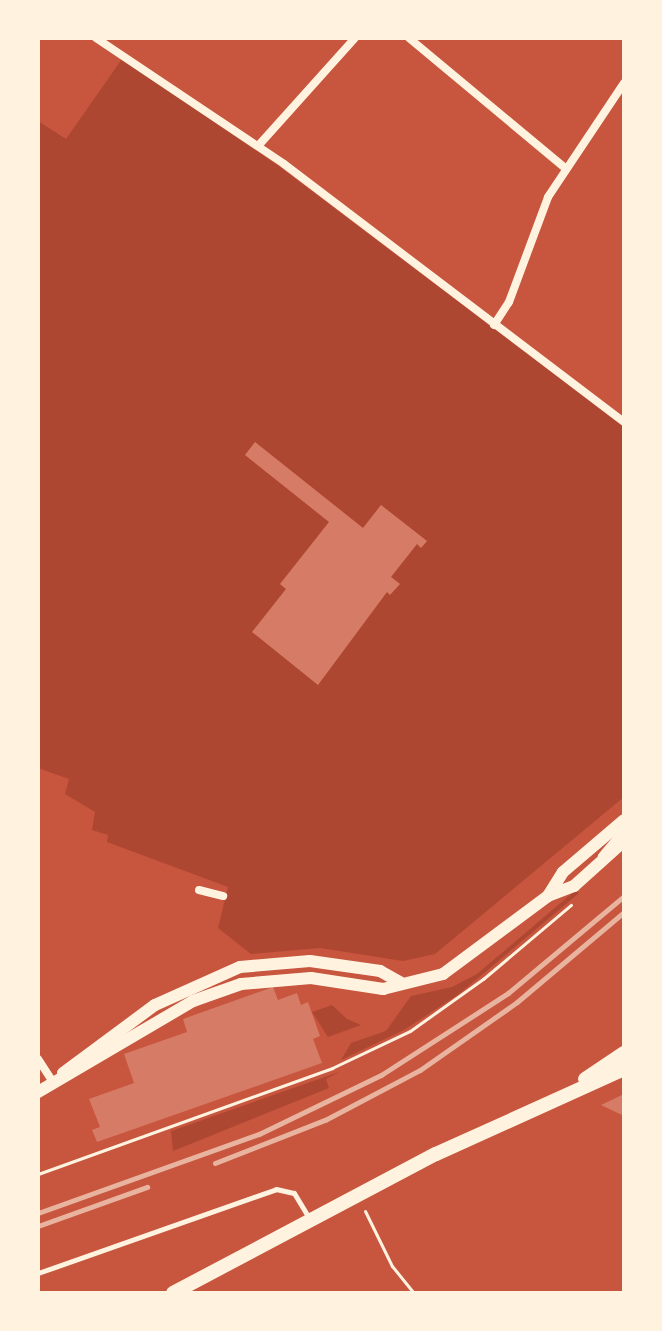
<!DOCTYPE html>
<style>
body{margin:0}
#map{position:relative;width:662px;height:1331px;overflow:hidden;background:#c8553d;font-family:"Crimson Pro",serif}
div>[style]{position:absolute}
.green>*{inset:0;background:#ae4732}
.building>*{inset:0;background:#d67c66}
.path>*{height:3px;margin:-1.5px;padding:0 1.5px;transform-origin:1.5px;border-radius:1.5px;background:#fff3e0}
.service>*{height:5px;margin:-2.5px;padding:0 2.5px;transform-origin:2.5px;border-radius:2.5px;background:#fff3e0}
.minor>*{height:8px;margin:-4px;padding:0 4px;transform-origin:4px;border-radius:4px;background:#fff3e0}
.tertiary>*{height:12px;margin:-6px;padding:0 6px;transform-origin:6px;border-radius:6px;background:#fff3e0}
.secondary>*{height:14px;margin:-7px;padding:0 7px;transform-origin:7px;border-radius:7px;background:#fff3e0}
.rail>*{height:5px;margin:-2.5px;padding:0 2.5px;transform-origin:2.5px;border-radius:2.5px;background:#e9b49f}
span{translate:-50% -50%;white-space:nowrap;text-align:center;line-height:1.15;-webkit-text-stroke:8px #fff3e0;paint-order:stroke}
.frame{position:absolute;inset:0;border:40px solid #fff3e0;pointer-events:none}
</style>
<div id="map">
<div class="green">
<i style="clip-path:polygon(122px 59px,280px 167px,624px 427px,624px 797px,435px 954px,403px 961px,320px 948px,251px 954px,218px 928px,228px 887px,107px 842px,108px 835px,92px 830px,95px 812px,65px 794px,69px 779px,38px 768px,38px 121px,66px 139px)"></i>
<i style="clip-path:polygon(577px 889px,578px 894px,459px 994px,404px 1030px,341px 1060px,351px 1043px,386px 1031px,411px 996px,452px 987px,477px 974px)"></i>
<i style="clip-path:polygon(332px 1005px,347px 1019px,361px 1025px,328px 1037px,312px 1012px)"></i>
<i style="clip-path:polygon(339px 1072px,326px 1079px,329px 1088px,173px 1151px,171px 1131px)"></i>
</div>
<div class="building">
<i style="clip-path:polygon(255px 442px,363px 528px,381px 505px,427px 541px,421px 548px,417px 544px,391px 577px,400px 584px,390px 595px,387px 592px,318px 685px,252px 632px,286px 589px,280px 584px,329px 522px,245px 455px)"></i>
<i style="clip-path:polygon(273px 987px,278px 1000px,297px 993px,301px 1005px,308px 1002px,320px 1036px,313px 1039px,322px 1063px,97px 1142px,92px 1130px,100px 1127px,89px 1099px,134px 1083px,124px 1054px,187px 1032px,183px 1019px)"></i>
<i style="clip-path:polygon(624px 1094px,624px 1116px,601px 1105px)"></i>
</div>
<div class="path">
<i style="left:38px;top:1174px;width:313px;rotate:-19.8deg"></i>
<i style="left:332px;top:1068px;width:86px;rotate:-25.4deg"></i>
<i style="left:410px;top:1031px;width:90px;rotate:-35.5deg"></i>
<i style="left:483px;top:979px;width:115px;rotate:-40.1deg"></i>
<i style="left:365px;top:1211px;width:61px;rotate:63.9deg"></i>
<i style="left:392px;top:1266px;width:35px;rotate:51deg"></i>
</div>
<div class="service">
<i style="left:38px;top:1273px;width:252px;rotate:-19.4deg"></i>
<i style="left:276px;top:1189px;width:18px;rotate:13deg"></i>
<i style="left:294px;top:1193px;width:31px;rotate:59deg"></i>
</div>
<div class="minor">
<i style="left:96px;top:38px;width:226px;rotate:33.8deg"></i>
<i style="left:284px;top:164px;width:427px;rotate:37.2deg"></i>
<i style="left:409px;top:38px;width:203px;rotate:39.8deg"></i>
<i style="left:258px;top:146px;width:145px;rotate:-48.1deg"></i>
<i style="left:494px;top:325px;width:27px;rotate:-57deg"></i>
<i style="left:509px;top:302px;width:112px;rotate:-69.6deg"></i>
<i style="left:548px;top:197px;width:137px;rotate:-56.3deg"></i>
<i style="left:602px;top:856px;width:34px;rotate:-50deg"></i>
<i style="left:199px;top:890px;width:25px;rotate:14deg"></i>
<i style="left:38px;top:1059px;width:27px;rotate:57deg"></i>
</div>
<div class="tertiary">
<i style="left:548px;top:896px;width:28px;rotate:-58deg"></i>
<i style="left:563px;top:872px;width:80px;rotate:-40.4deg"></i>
<i style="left:63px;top:1073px;width:114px;rotate:-36.5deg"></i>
<i style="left:155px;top:1005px;width:93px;rotate:-24.1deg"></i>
<i style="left:240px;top:967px;width:70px;rotate:-4.9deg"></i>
<i style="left:310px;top:961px;width:71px;rotate:8.1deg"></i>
<i style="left:380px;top:971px;width:23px;rotate:29deg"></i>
<i style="left:38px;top:1092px;width:180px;rotate:-30.4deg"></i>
<i style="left:193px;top:1001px;width:51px;rotate:-19.5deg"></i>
<i style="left:241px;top:984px;width:70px;rotate:-4.9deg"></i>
<i style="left:311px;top:978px;width:73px;rotate:8.7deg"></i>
<i style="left:383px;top:989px;width:62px;rotate:-14deg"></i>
<i style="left:443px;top:974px;width:131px;rotate:-36.6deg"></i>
<i style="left:548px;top:896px;width:28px;rotate:-21deg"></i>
<i style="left:574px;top:886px;width:67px;rotate:-42deg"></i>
</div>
<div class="secondary">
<i style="left:585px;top:1079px;width:47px;rotate:-33.7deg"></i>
<i style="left:173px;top:1293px;width:297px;rotate:-27.9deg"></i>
<i style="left:436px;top:1154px;width:206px;rotate:-24.3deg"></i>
</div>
<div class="rail">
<i style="left:215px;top:1163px;width:118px;rotate:-21.4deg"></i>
<i style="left:325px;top:1120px;width:107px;rotate:-27.8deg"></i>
<i style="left:420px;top:1070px;width:118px;rotate:-35deg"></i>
<i style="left:517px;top:1002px;width:140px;rotate:-40.1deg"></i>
<i style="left:38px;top:1213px;width:235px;rotate:-19.7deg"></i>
<i style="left:259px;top:1134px;width:136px;rotate:-25.8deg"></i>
<i style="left:381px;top:1075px;width:151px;rotate:-32.8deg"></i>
<i style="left:508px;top:993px;width:151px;rotate:-39.9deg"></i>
<i style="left:38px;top:1226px;width:116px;rotate:-19.7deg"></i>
</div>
<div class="frame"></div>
</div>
